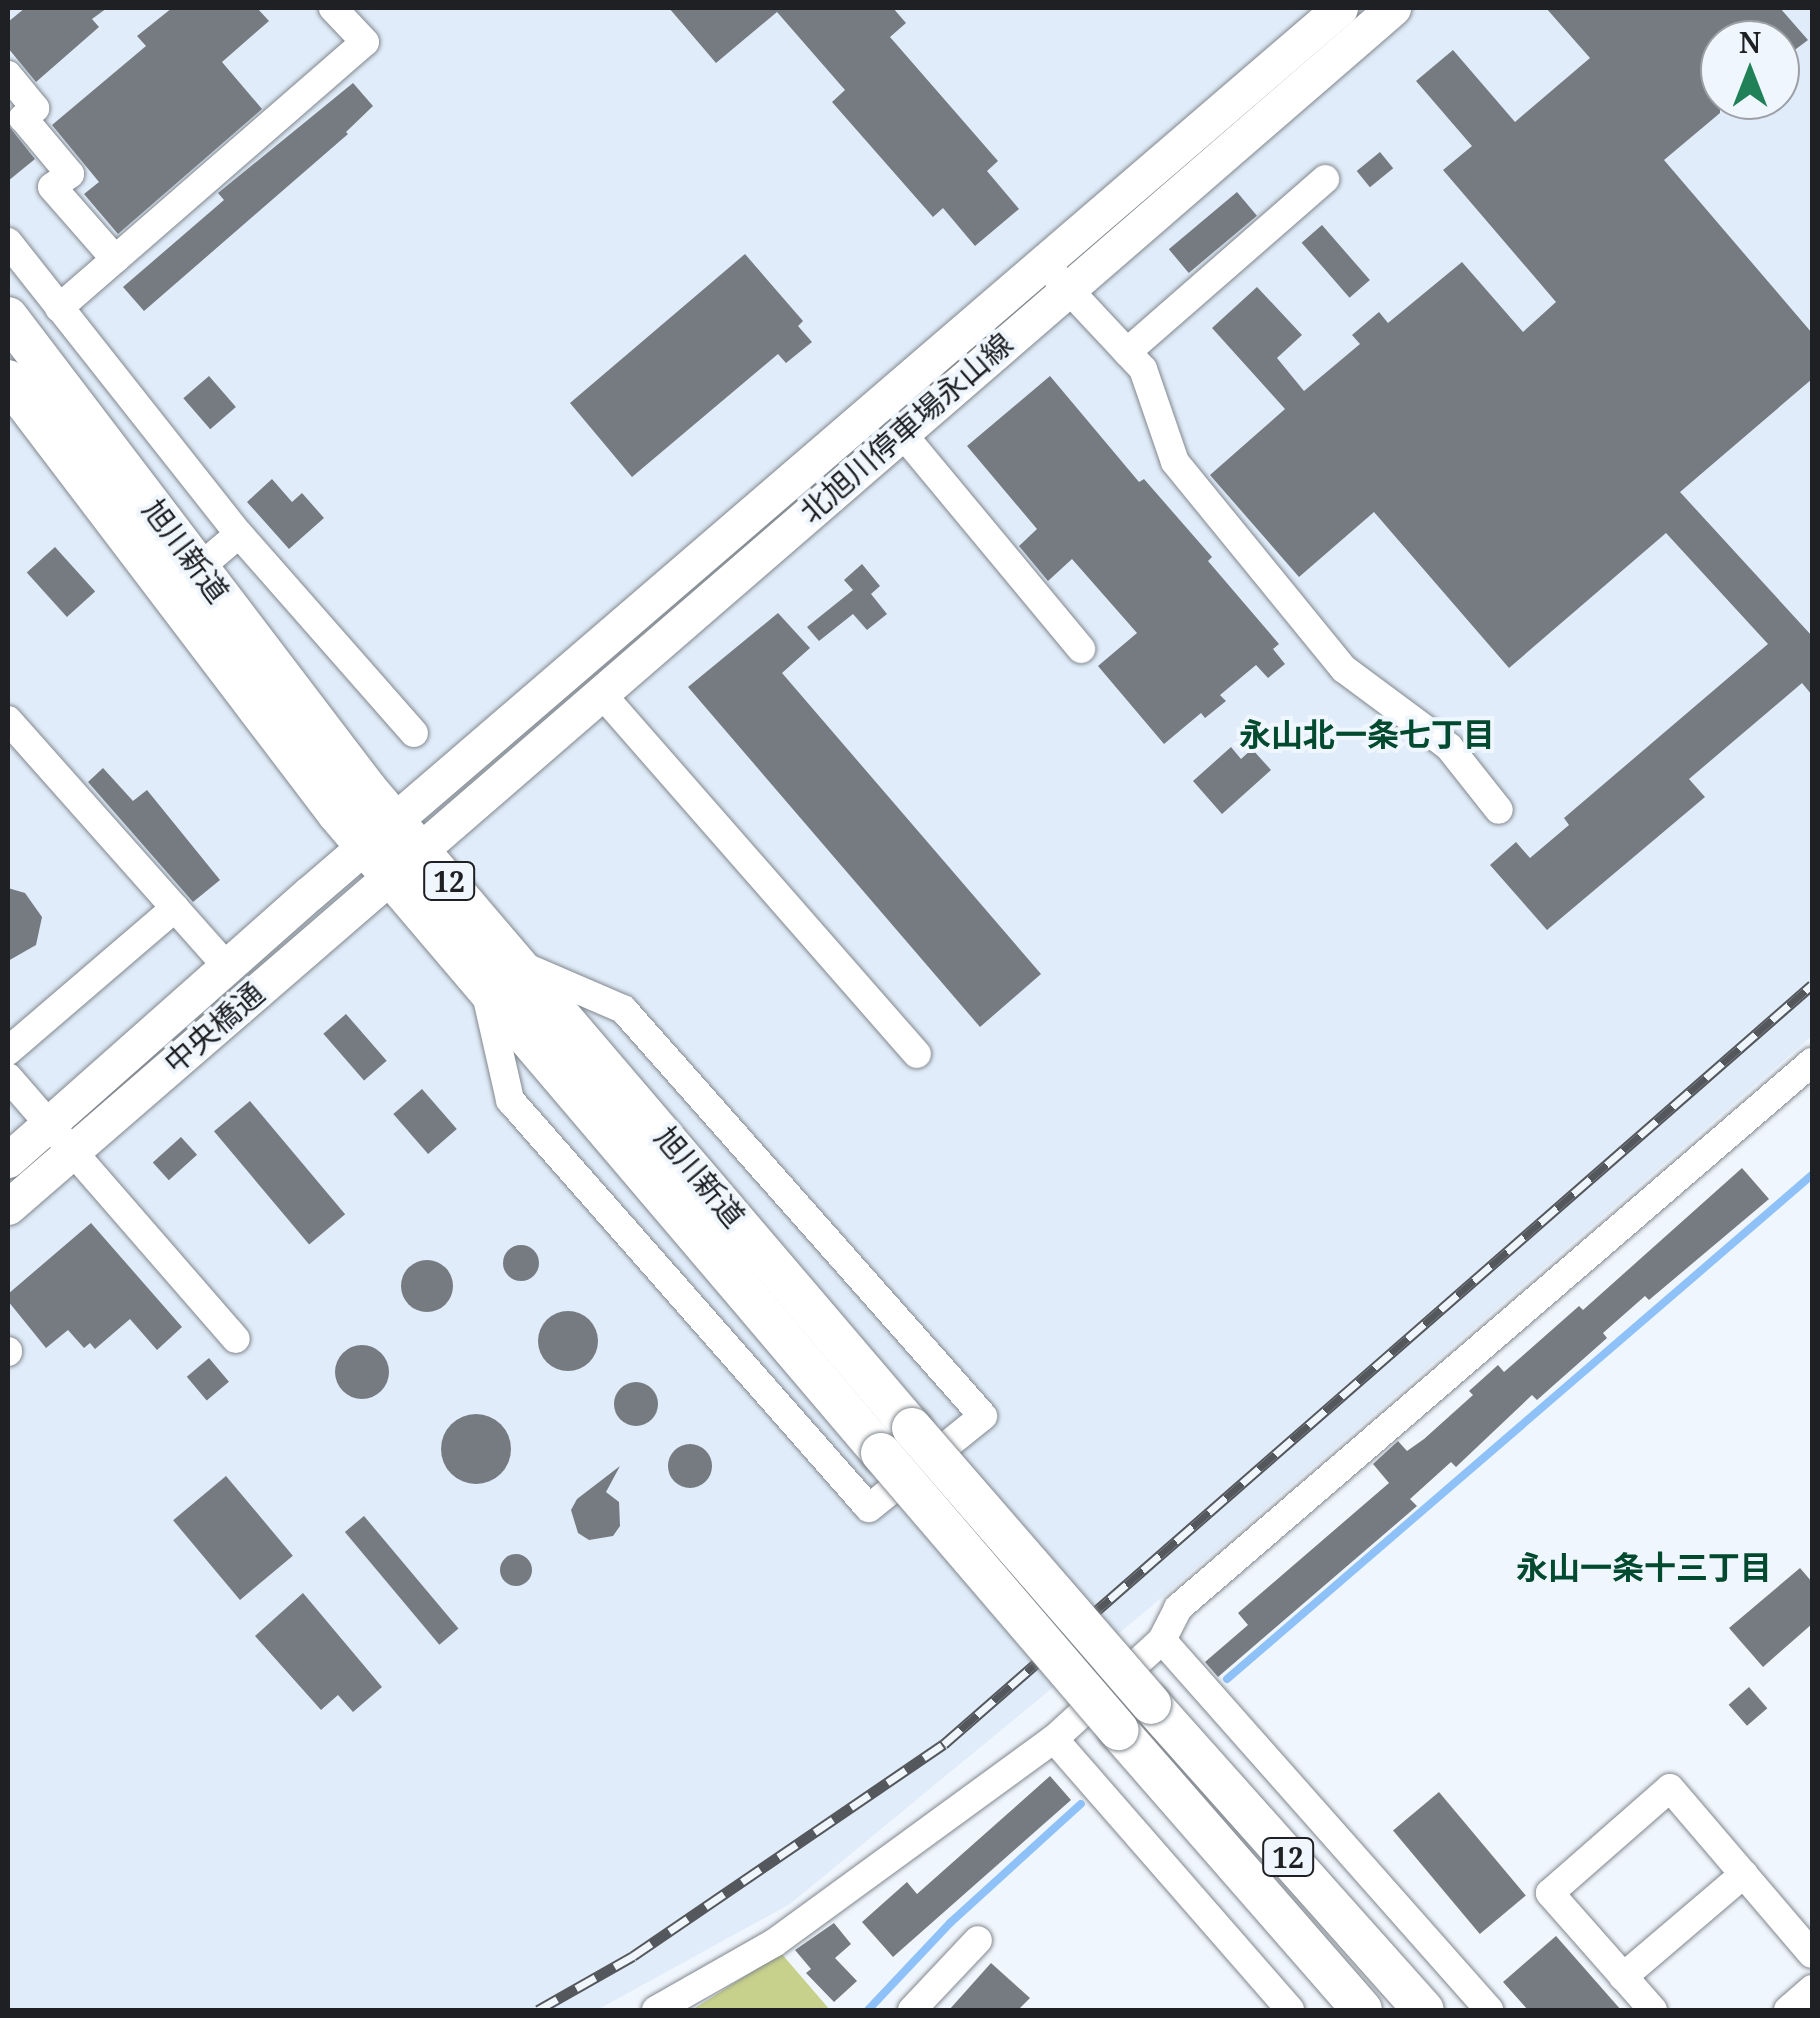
<!DOCTYPE html>
<meta charset="utf-8">
<style>
body{margin:0}
#map{position:relative;width:1820px;height:2018px;overflow:hidden;background:#f0f6fd;font-family:"Noto Serif","Noto Sans JP",serif}
div>[style]{position:absolute}
.built>*{inset:0;background:#e0ecf9}
.green>*{inset:0;background:#c7d18b}
.stream>*{height:8px;margin:-4px;padding:0 4px;transform-origin:4px;border-radius:4px;background:#8ec1f8}
.building>*{inset:0;background:#757b81;transform-origin:0 0}
.round{border-radius:50%}
.roads{filter:drop-shadow(0 0 2px #81878d) drop-shadow(0 0 2px #81878d)}
.minor>*{height:28px;margin:-14px;padding:0 14px;transform-origin:14px;border-radius:14px;background:#fff}
.major>*{height:35px;margin:-17.5px;padding:0 17.5px;transform-origin:17.5px;border-radius:17.5px;background:#fff}
.highway>*{height:40px;margin:-20px;padding:0 20px;transform-origin:20px;border-radius:20px;background:#fff}
.rail>*{height:11px;margin-top:-5.5px;transform-origin:0;background:repeating-linear-gradient(90deg,#f0f6fd 0 22px,#54575b 0 44px);box-sizing:border-box;border-block:2px solid #54575b}
.bridges{filter:drop-shadow(0 0 2px #81878d) drop-shadow(0 0 2px #81878d)}
.highway-bridge>*{height:40px;margin:-20px;padding:0 20px;transform-origin:20px;border-radius:20px;background:#fff}
span{translate:-50% -50%;white-space:nowrap;text-align:center;line-height:1.15;-webkit-text-stroke:8px #f0f6fd;paint-order:stroke}
.shield-label span{padding:2px 8px;background:#f0f6fd;border:2px solid;border-radius:8px;-webkit-text-stroke-width:0}
.shield-label{font-size:28px;color:#1e2023;font-weight:700}
.street-label{font-size:30px;color:#1e2023}
.neighbourhood-label{font-size:32px;color:#014a2f;font-weight:700}
.frame{position:absolute;inset:0;border:10px solid #1e2023;pointer-events:none}
.north{position:absolute;left:1700px;top:20px;width:100px;height:100px;box-sizing:border-box;background:#f0f6fd;border:2px solid #9ca0a6;border-radius:50%;rotate:0deg;font-size:28px;font-weight:700;line-height:40px;text-align:center;color:#1e2023}
.north::after{content:'';display:block;margin:auto;width:35px;height:45px;background:#208159;clip-path:polygon(50% 0,100% 100%,50% 72%,0 100%)}
</style>
<div id="map">
<div class="built">
<i style="clip-path:polygon(evenodd,8px 8px,1812px 8px,1812px 1036px,1147px 1610px,790px 1904px,597px 2010px,8px 2010px,8px 8px,1720px 40px,1780px 40px,1780px 100px,1720px 100px,1720px 40px)"></i>
</div>
<div class="green">
<i style="clip-path:polygon(781px 1953px,830px 2010px,692px 2010px)"></i>
</div>
<div class="stream">
<i style="left:1227px;top:1679px;width:772px;rotate:-40.75deg"></i>
<i style="left:868px;top:2010px;width:120px;rotate:-46.7deg"></i>
<i style="left:950px;top:1923px;width:177px;rotate:-42.3deg"></i>
</div>
<div class="building">
<i style="clip-path:polygon(25px 8px,107px 8px,92px 19px,99px 27px,36px 82px,8px 48px,8px 22px)"></i>
<i style="clip-path:polygon(172px 8px,257px 8px,269px 21px,222px 62px,262px 109px,118px 234px,84px 194px,99px 182px,52px 125px,146px 46px,137px 36px)"></i>
<i style="clip-path:polygon(669px 8px,893px 8px,906px 23px,890px 37px,998px 161px,987px 171px,1019px 209px,975px 246px,943px 208px,933px 217px,832px 102px,845px 90px,777px 12px,716px 63px)"></i>
<i style="clip-path:polygon(1546px 8px,1780px 8px,1808px 40px,1780px 61px,1780px 40px,1720px 40px,1720px 113px,1664px 160px,1812px 333px,1812px 379px,1680px 492px,1812px 636px,1812px 695px,1802px 683px,1689px 779px,1705px 797px,1547px 930px,1490px 865px,1516px 842px,1530px 858px,1569px 825px,1564px 818px,1768px 644px,1666px 533px,1509px 668px,1374px 512px,1299px 577px,1210px 475px,1285px 409px,1212px 328px,1257px 287px,1302px 335px,1277px 358px,1304px 391px,1360px 344px,1352px 335px,1379px 312px,1388px 323px,1462px 262px,1523px 332px,1556px 302px,1443px 170px,1472px 146px,1416px 81px,1453px 50px,1515px 122px,1590px 58px)"></i>
<i style="clip-path:polygon(353px 83px,373px 106px,346px 132px,348px 134px,144px 311px,123px 287px,224px 200px,218px 193px)"></i>
<i style="clip-path:polygon(8px 125px,35px 159px,8px 181px)"></i>
<i style="left:1380px;top:152px;width:21px;height:30px;rotate:51deg"></i>
<i style="left:1237px;top:192px;width:31px;height:89px;rotate:50deg"></i>
<i style="left:1322px;top:225px;width:73px;height:27px;rotate:49deg"></i>
<i style="clip-path:polygon(745px 254px,803px 321px,798px 326px,812px 342px,786px 363px,778px 354px,632px 477px,570px 403px)"></i>
<i style="left:209px;top:376px;width:41px;height:34px;rotate:49deg"></i>
<i style="clip-path:polygon(1050px 376px,1139px 482px,1144px 479px,1212px 557px,1208px 561px,1279px 644px,1273px 649px,1285px 664px,1268px 678px,1256px 665px,1220px 695px,1226px 701px,1205px 718px,1201px 713px,1164px 744px,1098px 666px,1137px 633px,1072px 559px,1048px 581px,1019px 546px,1037px 529px,967px 446px)"></i>
<i style="clip-path:polygon(272px 479px,292px 502px,302px 493px,324px 518px,289px 549px,247px 502px)"></i>
<i style="left:55px;top:547px;width:60px;height:38px;rotate:48deg"></i>
<i style="clip-path:polygon(862px 564px,880px 586px,871px 594px,887px 614px,867px 630px,853px 614px,819px 641px,807px 627px,853px 590px,844px 580px)"></i>
<i style="clip-path:polygon(778px 613px,810px 648px,782px 673px,1041px 974px,980px 1027px,688px 687px)"></i>
<i style="clip-path:polygon(1231px 747px,1241px 759px,1252px 749px,1271px 770px,1222px 814px,1193px 781px)"></i>
<i style="clip-path:polygon(103px 768px,133px 801px,147px 790px,220px 880px,193px 902px,88px 782px)"></i>
<i style="clip-path:polygon(8px 888px,25px 893px,42px 917px,36px 945px,8px 961px)"></i>
<i style="left:346px;top:1014px;width:62px;height:30px;rotate:49deg"></i>
<i style="left:422px;top:1089px;width:53px;height:38px;rotate:49deg"></i>
<i style="left:250px;top:1101px;width:148px;height:47px;rotate:50deg"></i>
<i style="left:181px;top:1137px;width:24px;height:38px;rotate:48deg"></i>
<i style="clip-path:polygon(1742px 1168px,1769px 1199px,1649px 1300px,1645px 1296px,1603px 1333px,1607px 1338px,1537px 1400px,1532px 1395px,1456px 1467px,1451px 1462px,1410px 1499px,1417px 1506px,1218px 1677px,1205px 1662px,1248px 1625px,1238px 1613px,1389px 1483px,1373px 1464px,1398px 1441px,1407px 1451px,1424px 1439px,1473px 1395px,1469px 1391px,1498px 1365px,1504px 1372px,1579px 1306px,1583px 1310px)"></i>
<i style="clip-path:polygon(91px 1223px,182px 1327px,157px 1350px,130px 1319px,95px 1349px,90px 1343px,84px 1348px,68px 1330px,46px 1348px,8px 1301px,8px 1294px)"></i>
<i class="round" style="left:503px;top:1245px;width:36px;height:36px"></i>
<i class="round" style="left:401px;top:1260px;width:52px;height:52px"></i>
<i class="round" style="left:538px;top:1311px;width:60px;height:60px"></i>
<i class="round" style="left:335px;top:1345px;width:54px;height:54px"></i>
<i style="left:209px;top:1358px;width:31px;height:29px;rotate:50deg"></i>
<i class="round" style="left:614px;top:1382px;width:44px;height:44px"></i>
<i class="round" style="left:441px;top:1414px;width:70px;height:70px"></i>
<i class="round" style="left:668px;top:1444px;width:44px;height:44px"></i>
<i style="clip-path:polygon(620px 1466px,606px 1492px,619px 1502px,620px 1526px,613px 1536px,589px 1540px,578px 1533px,571px 1510px,577px 1499px)"></i>
<i style="left:226px;top:1476px;width:104px;height:69px;rotate:50deg"></i>
<i style="left:364px;top:1516px;width:147px;height:25px;rotate:50deg"></i>
<i class="round" style="left:500px;top:1554px;width:32px;height:32px"></i>
<i style="clip-path:polygon(1800px 1568px,1812px 1582px,1812px 1624px,1763px 1667px,1729px 1628px)"></i>
<i style="clip-path:polygon(303px 1593px,382px 1687px,353px 1712px,338px 1695px,321px 1710px,255px 1636px)"></i>
<i style="left:1749px;top:1687px;width:28px;height:27px;rotate:49deg"></i>
<i style="clip-path:polygon(1050px 1776px,1071px 1800px,893px 1957px,862px 1922px,907px 1882px,917px 1894px)"></i>
<i style="left:1439px;top:1792px;width:135px;height:60px;rotate:50deg"></i>
<i style="clip-path:polygon(834px 1923px,851px 1944px,835px 1958px,857px 1981px,834px 2002px,806px 1973px,811px 1969px,795px 1950px)"></i>
<i style="clip-path:polygon(1556px 1936px,1621px 2010px,1528px 2010px,1503px 1982px)"></i>
<i style="clip-path:polygon(991px 1963px,1030px 1998px,1018px 2010px,949px 2010px)"></i>
</div>
<div class="roads">
<div class="minor">
<i style="left:8px;top:75px;width:43px;rotate:50.7deg"></i>
<i style="left:35px;top:108px;width:16px;rotate:140deg"></i>
<i style="left:23px;top:118px;width:73px;rotate:50deg"></i>
<i style="left:70px;top:174px;width:22px;rotate:144deg"></i>
<i style="left:52px;top:187px;width:96px;rotate:48.8deg"></i>
<i style="left:8px;top:242px;width:372px;rotate:51.7deg"></i>
<i style="left:239px;top:534px;width:265px;rotate:48.7deg"></i>
<i style="left:1055px;top:275px;width:129px;rotate:46.9deg"></i>
<i style="left:1143px;top:369px;width:98px;rotate:71deg"></i>
<i style="left:1175px;top:462px;width:267px;rotate:50.8deg"></i>
<i style="left:1344px;top:669px;width:131px;rotate:36.6deg"></i>
<i style="left:1449px;top:747px;width:80px;rotate:51.6deg"></i>
<i style="left:59px;top:308px;width:405px;rotate:-41deg"></i>
<i style="left:365px;top:42px;width:47px;rotate:-133.3deg"></i>
<i style="left:1127px;top:352px;width:263px;rotate:-41.1deg"></i>
<i style="left:901px;top:432px;width:282px;rotate:50.3deg"></i>
<i style="left:199px;top:568px;width:52px;rotate:-40.4deg"></i>
<i style="left:600px;top:692px;width:481px;rotate:48.8deg"></i>
<i style="left:8px;top:720px;width:330px;rotate:48.4deg"></i>
<i style="left:486px;top:994px;width:109px;rotate:77.2deg"></i>
<i style="left:510px;top:1100px;width:543px;rotate:48.66deg"></i>
<i style="left:869px;top:1508px;width:146px;rotate:-38.9deg"></i>
<i style="left:983px;top:1416px;width:543px;rotate:-131.49deg"></i>
<i style="left:623px;top:1009px;width:109px;rotate:-156.7deg"></i>
<i style="left:8px;top:1051px;width:220px;rotate:-40.6deg"></i>
<i style="left:8px;top:1077px;width:347px;rotate:49deg"></i>
<i style="left:8px;top:1351px;width:1px;rotate:90deg"></i>
<i style="left:1162px;top:1640px;width:36px;rotate:-63deg"></i>
<i style="left:1178px;top:1608px;width:837px;rotate:-40.73deg"></i>
<i style="left:1054px;top:1739px;width:359px;rotate:48.9deg"></i>
<i style="left:1623px;top:1977px;width:159px;rotate:-40.4deg"></i>
<i style="left:656px;top:2010px;width:136px;rotate:-29.6deg"></i>
<i style="left:774px;top:1943px;width:346px;rotate:-36.1deg"></i>
<i style="left:1054px;top:1739px;width:147px;rotate:-42.5deg"></i>
<i style="left:1162px;top:1640px;width:494px;rotate:48.5deg"></i>
<i style="left:912px;top:2010px;width:96px;rotate:-46.7deg"></i>
<i style="left:1653px;top:2010px;width:156px;rotate:-131.4deg"></i>
<i style="left:1550px;top:1893px;width:159px;rotate:-41.2deg"></i>
<i style="left:1670px;top:1788px;width:218px;rotate:49.5deg"></i>
<i style="left:1788px;top:2010px;width:32px;rotate:-41deg"></i>
</div>
<div class="major">
<i style="left:8px;top:1160px;width:403px;rotate:-41.5deg"></i>
<i style="left:310px;top:893px;width:1358px;rotate:-40.67deg"></i>
<i style="left:8px;top:1207px;width:1832px;rotate:-40.88deg"></i>
</div>
<div class="highway">
<i style="left:8px;top:317px;width:593px;rotate:52.74deg"></i>
<i style="left:367px;top:789px;width:840px;rotate:49.54deg"></i>
<i style="left:8px;top:380px;width:544px;rotate:52.77deg"></i>
<i style="left:337px;top:813px;width:840px;rotate:49.64deg"></i>
<i style="left:1151px;top:1704px;width:410px;rotate:48.3deg"></i>
<i style="left:1118px;top:1730px;width:371px;rotate:48.9deg"></i>
</div>
</div>
<div class="rail">
<i style="left:538px;top:2010px;width:109px;rotate:-29.6deg"></i>
<i style="left:633px;top:1956px;width:376px;rotate:-34.3deg"></i>
<i style="left:944px;top:1744px;width:1153px;rotate:-41.17deg"></i>
</div>
<div class="bridges">
<div class="highway-bridge">
<i style="left:912px;top:1428px;width:365px;rotate:49.1deg"></i>
<i style="left:881px;top:1453px;width:365px;rotate:49.4deg"></i>
</div>
</div>
<div class="shield-label">
<span style="left:449px;top:881px">12</span>
<span style="left:1288px;top:1857px">12</span>
</div>
<div class="street-label">
<span style="left:906px;top:428px;rotate:-41deg">北旭川停車場永山線</span>
<span style="left:186px;top:551px;rotate:53deg">旭川新道</span>
<span style="left:214px;top:1028px;rotate:-41deg">中央橋通</span>
<span style="left:700px;top:1177px;rotate:50deg">旭川新道</span>
</div>
<div class="neighbourhood-label">
<span style="left:1367px;top:734px">永山北一条七丁目</span>
<span style="left:1644px;top:1567px">永山一条十三丁目</span>
</div>
<div class="frame"></div>
<div class="north">N</div>
</div>
